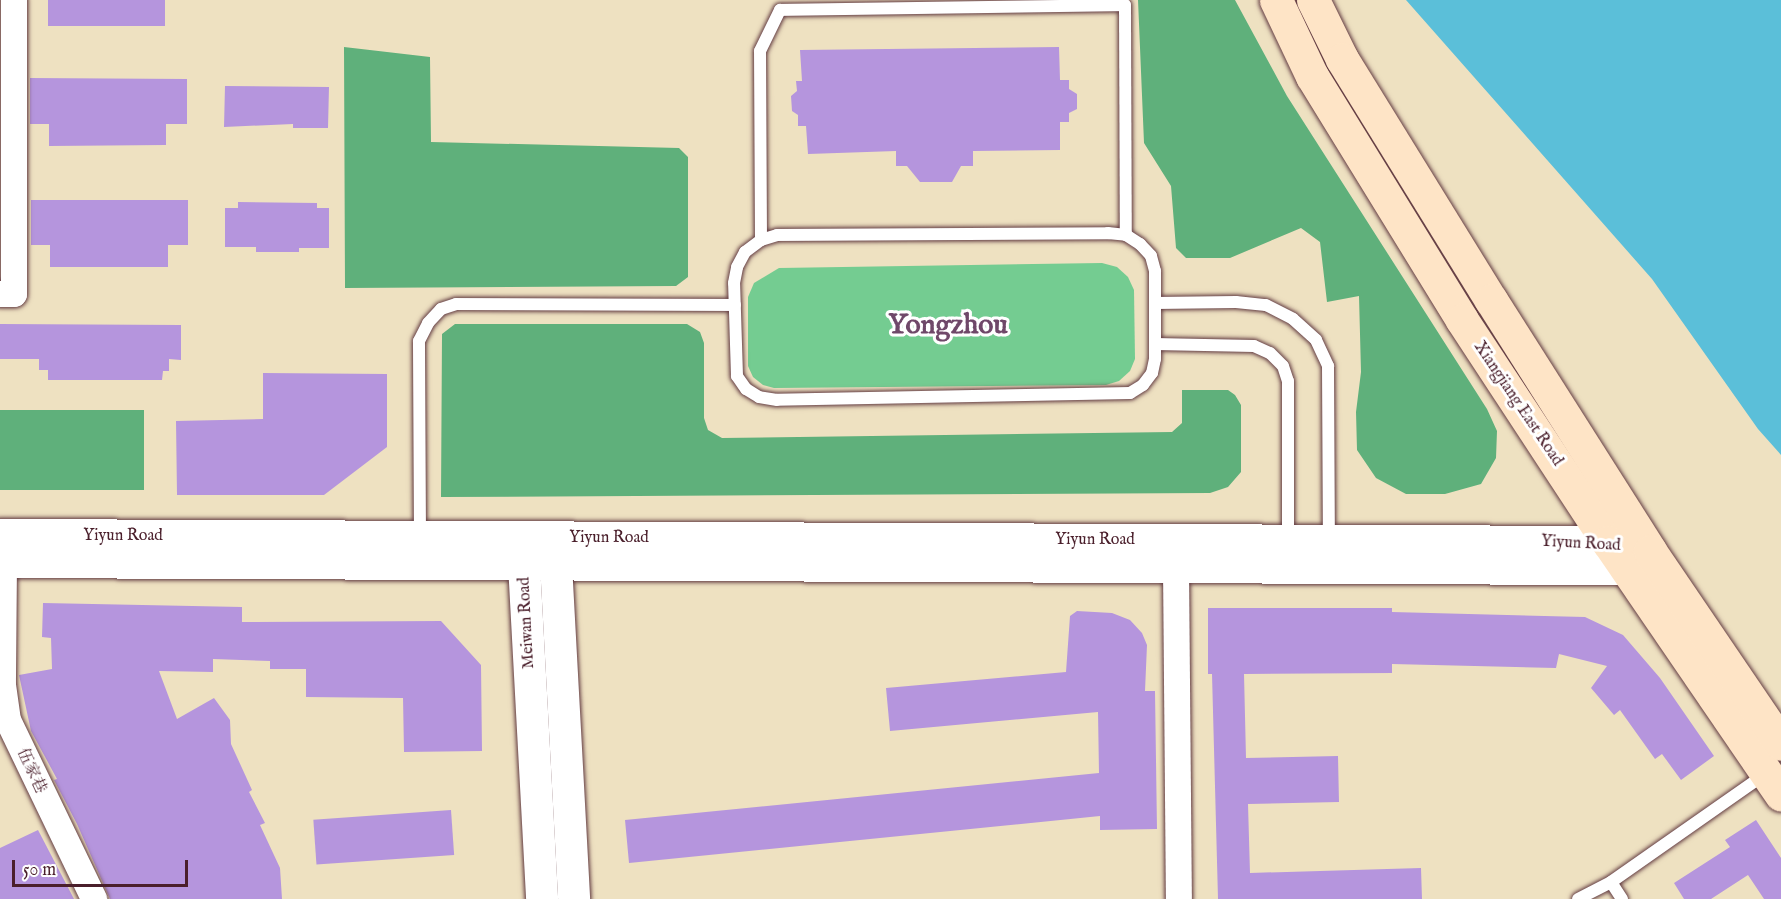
<!DOCTYPE html>
<meta charset="utf-8">
<style>
body{margin:0}
#map{position:relative;width:1781px;height:899px;overflow:hidden;background:#eee1c1;font-family:"IM FELL English","Noto Serif SC",serif}
div>[style]{position:absolute}
.green>*{inset:0;background:#74cc91}
.forest>*{inset:0;background:#5fb07b;transform-origin:0 0}
.water>*{inset:0;background:#5bbfd9}
.building>*{inset:0;background:#b595dd;transform-origin:0 0}
.roads{filter:drop-shadow(0 0 2px #633c42) drop-shadow(0 0 2px #633c42)}
.service>*{height:12px;margin:-6px;padding:0 6px;transform-origin:6px;border-radius:6px;background:#fff}
.minor>*{height:26px;margin:-13px;padding:0 13px;transform-origin:13px;border-radius:13px;background:#fff}
.tertiary>*{height:32px;margin:-16px;padding:0 16px;transform-origin:16px;border-radius:16px;background:#fff}
.secondary>*{height:33px;margin:-16.5px;padding:0 16.5px;transform-origin:16.5px;border-radius:16.5px;background:#fee4c6}
span{translate:-50% -50%;white-space:nowrap;text-align:center;line-height:1.15;-webkit-text-stroke:6px #fff;paint-order:stroke}
.street-label{font-size:16px;color:#4a1f2b}
.town-label{font-size:28px;color:#6f4869;font-weight:700}
.scale{position:absolute;left:12px;top:860px;width:176px;height:27px;box-sizing:border-box;border:3px solid #4a1f2b;border-top:0;padding-left:8px;font-size:18px;line-height:21px;white-space:nowrap;color:#4a1f2b;-webkit-text-stroke:4px #fff;paint-order:stroke}
</style>
<div id="map">
<div class="green">
<i style="clip-path:polygon(1102px 263px,1117px 267px,1128px 277px,1134px 290px,1135px 359px,1130px 371px,1119px 381px,1106px 385px,774px 388px,763px 385px,753px 377px,748px 366px,748px 297px,754px 283px,779px 268px)"></i>
</div>
<div class="forest">
<i style="clip-path:polygon(1138px 0,1235px 0,1287px 96px,1487px 409px,1497px 431px,1496px 458px,1481px 484px,1445px 494px,1406px 494px,1376px 478px,1357px 450px,1356px 412px,1361px 372px,1359px 296px,1327px 302px,1320px 242px,1301px 228px,1230px 258px,1186px 258px,1176px 248px,1171px 186px,1144px 143px)"></i>
<i style="clip-path:polygon(344px 47px,430px 57px,431px 142px,679px 148px,688px 157px,688px 277px,676px 286px,345px 288px)"></i>
<i style="clip-path:polygon(455px 324px,687px 324px,700px 332px,704px 343px,704px 418px,708px 430px,722px 438px,1172px 432px,1182px 423px,1182px 390px,1228px 390px,1235px 395px,1241px 405px,1241px 472px,1228px 487px,1210px 493px,441px 497px,442px 334px)"></i>
<i style="left:0;top:410px;width:144px;height:80px"></i>
</div>
<div class="water">
<i style="clip-path:polygon(1406px 0,1781px 0,1781px 455px,1758px 429px,1652px 279px)"></i>
</div>
<div class="building">
<i style="left:48px;top:0;width:117px;height:26px"></i>
<i style="clip-path:polygon(1059px 47px,1060px 80px,1069px 80px,1069px 89px,1077px 94px,1077px 109px,1069px 113px,1069px 122px,1060px 122px,1060px 150px,973px 151px,973px 166px,961px 166px,952px 182px,920px 182px,907px 166px,896px 166px,896px 151px,808px 154px,806px 126px,798px 126px,798px 115px,792px 111px,791px 96px,797px 91px,796px 81px,802px 81px,800px 50px)"></i>
<i style="clip-path:polygon(30px 78px,187px 79px,187px 124px,166px 124px,166px 145px,49px 146px,49px 124px,30px 124px)"></i>
<i style="clip-path:polygon(225px 86px,329px 87px,328px 128px,293px 128px,293px 124px,224px 127px)"></i>
<i style="clip-path:polygon(31px 200px,188px 200px,188px 245px,168px 245px,168px 267px,50px 267px,50px 245px,31px 245px)"></i>
<i style="clip-path:polygon(238px 202px,317px 203px,317px 208px,329px 208px,329px 248px,299px 248px,299px 252px,256px 252px,256px 247px,225px 247px,225px 208px,238px 208px)"></i>
<i style="clip-path:polygon(0 324px,181px 325px,181px 360px,169px 359px,169px 371px,163px 371px,162px 380px,48px 380px,48px 370px,39px 370px,39px 359px,0 359px)"></i>
<i style="clip-path:polygon(263px 373px,387px 374px,387px 447px,324px 495px,177px 495px,176px 421px,263px 419px)"></i>
<i style="clip-path:polygon(43px 603px,242px 607px,242px 622px,441px 621px,481px 665px,482px 751px,404px 752px,403px 698px,306px 697px,306px 669px,270px 669px,270px 661px,213px 659px,213px 672px,159px 671px,177px 719px,214px 698px,230px 720px,231px 744px,252px 790px,249px 792px,265px 823px,260px 825px,280px 868px,282px 899px,110px 899px,77px 824px,54px 780px,57px 779px,31px 731px,19px 675px,52px 669px,51px 638px,42px 637px)"></i>
<i style="clip-path:polygon(1208px 608px,1392px 608px,1392px 612px,1585px 617px,1623px 635px,1660px 678px,1714px 756px,1681px 780px,1662px 754px,1655px 759px,1620px 710px,1614px 715px,1591px 688px,1607px 666px,1559px 654px,1556px 668px,1392px 664px,1392px 673px,1244px 674px,1246px 758px,1338px 756px,1339px 802px,1248px 804px,1250px 873px,1421px 868px,1422px 899px,1218px 899px,1212px 674px,1208px 674px)"></i>
<i style="clip-path:polygon(1077px 611px,1112px 613px,1130px 620px,1142px 633px,1147px 645px,1145px 691px,1155px 691px,1157px 829px,1100px 830px,1100px 816px,629px 863px,625px 820px,1099px 773px,1098px 712px,890px 731px,886px 688px,1066px 672px,1070px 616px)"></i>
<i style="left:451px;top:810px;width:45px;height:138px;rotate:86deg"></i>
<i style="clip-path:polygon(1756px 820px,1781px 858px,1781px 899px,1764px 899px,1748px 875px,1711px 899px,1684px 899px,1674px 883px,1730px 847px,1725px 840px)"></i>
<i style="clip-path:polygon(38px 830px,74px 899px,0 899px,0 848px)"></i>
</div>
<div class="roads">
<div class="service">
<i style="left:1108px;top:233px;width:18px;rotate:6deg"></i>
<i style="left:1126px;top:235px;width:17px;rotate:33deg"></i>
<i style="left:1140px;top:244px;width:16px;rotate:47deg"></i>
<i style="left:1151px;top:256px;width:16px;rotate:75deg"></i>
<i style="left:1155px;top:271px;width:88px;rotate:90deg"></i>
<i style="left:1155px;top:359px;width:14px;rotate:102deg"></i>
<i style="left:1152px;top:373px;width:15px;rotate:127deg"></i>
<i style="left:1143px;top:385px;width:15px;rotate:148deg"></i>
<i style="left:1130px;top:393px;width:353px;rotate:178.9deg"></i>
<i style="left:777px;top:400px;width:18px;rotate:-171deg"></i>
<i style="left:759px;top:397px;width:15px;rotate:-148deg"></i>
<i style="left:746px;top:389px;width:16px;rotate:-125deg"></i>
<i style="left:737px;top:376px;width:93px;rotate:-91.8deg"></i>
<i style="left:734px;top:283px;width:16px;rotate:-79deg"></i>
<i style="left:737px;top:267px;width:17px;rotate:-62deg"></i>
<i style="left:745px;top:252px;width:20px;rotate:-37deg"></i>
<i style="left:761px;top:240px;width:17px;rotate:-17deg"></i>
<i style="left:777px;top:235px;width:331px;rotate:-0.3deg"></i>
<i style="left:761px;top:240px;width:189px;rotate:-90.3deg"></i>
<i style="left:760px;top:51px;width:46px;rotate:-64deg"></i>
<i style="left:780px;top:10px;width:345px;rotate:-0.8deg"></i>
<i style="left:1125px;top:5px;width:230px;rotate:89.8deg"></i>
<i style="left:1155px;top:303px;width:81px;rotate:-0.7deg"></i>
<i style="left:1236px;top:302px;width:30px;rotate:6deg"></i>
<i style="left:1266px;top:305px;width:30px;rotate:27deg"></i>
<i style="left:1293px;top:319px;width:31px;rotate:42deg"></i>
<i style="left:1316px;top:340px;width:29px;rotate:65deg"></i>
<i style="left:1328px;top:366px;width:174px;rotate:89.7deg"></i>
<i style="left:1155px;top:344px;width:99px;rotate:1.2deg"></i>
<i style="left:1254px;top:346px;width:17px;rotate:24deg"></i>
<i style="left:1270px;top:353px;width:18px;rotate:45deg"></i>
<i style="left:1283px;top:366px;width:16px;rotate:72deg"></i>
<i style="left:1288px;top:381px;width:160px;rotate:90deg"></i>
<i style="left:420px;top:537px;width:196px;rotate:-90.3deg"></i>
<i style="left:419px;top:341px;width:20px;rotate:-63deg"></i>
<i style="left:428px;top:323px;width:19px;rotate:-47deg"></i>
<i style="left:441px;top:309px;width:16px;rotate:-18deg"></i>
<i style="left:456px;top:304px;width:279px;rotate:0.2deg"></i>
<i style="left:1578px;top:899px;width:37px;rotate:-27deg"></i>
<i style="left:1622px;top:899px;width:20px;rotate:-123deg"></i>
<i style="left:1611px;top:882px;width:188px;rotate:-35deg"></i>
</div>
<div class="minor">
<i style="left:0;top:294px;width:14px"></i>
<i style="left:14px;top:294px;width:294px;rotate:-90deg"></i>
<i style="left:4px;top:562px;width:123px;rotate:90.5deg"></i>
<i style="left:3px;top:685px;width:35px;rotate:82deg"></i>
<i style="left:8px;top:720px;width:199px;rotate:64.3deg"></i>
<i style="left:1176px;top:567px;width:332px;rotate:89.5deg"></i>
</div>
<div class="tertiary">
<i style="left:0;top:535px;width:1608px;rotate:0.25deg"></i>
<i style="left:1608px;top:542px;width:24px;rotate:12deg"></i>
<i style="left:534px;top:546px;width:21px;rotate:119deg"></i>
<i style="left:524px;top:564px;width:335px;rotate:86.9deg"></i>
<i style="left:544px;top:546px;width:22px;rotate:56deg"></i>
<i style="left:556px;top:564px;width:335px;rotate:86.9deg"></i>
<i style="left:0;top:562px;width:1626px;rotate:0.25deg"></i>
<i style="left:1626px;top:569px;width:23px;rotate:-38deg"></i>
</div>
<div class="secondary">
<i style="left:1276px;top:0;width:84px;rotate:64.7deg"></i>
<i style="left:1312px;top:76px;width:286px;rotate:58.4deg"></i>
<i style="left:1462px;top:320px;width:266px;rotate:56.7deg"></i>
<i style="left:1608px;top:542px;width:306px;rotate:55.6deg"></i>
<i style="left:1313px;top:0;width:66px;rotate:63.8deg"></i>
<i style="left:1342px;top:59px;width:283px;rotate:58.3deg"></i>
<i style="left:1491px;top:300px;width:297px;rotate:57.6deg"></i>
<i style="left:1650px;top:551px;width:233px;rotate:55.8deg"></i>
</div>
</div>
<div class="street-label">
<span style="left:1518px;top:404px;rotate:56deg">Xiangjiang East Road</span>
<span style="left:123px;top:536px">Yiyun Road</span>
<span style="left:609px;top:538px">Yiyun Road</span>
<span style="left:1095px;top:540px">Yiyun Road</span>
<span style="left:1581px;top:544px;rotate:3deg">Yiyun Road</span>
<span style="left:527px;top:623px;rotate:-93deg">Meiwan Road</span>
<span style="left:31px;top:771px;rotate:65deg">伍家巷</span>
</div>
<div class="town-label">
<span style="left:948px;top:326px">Yongzhou</span>
</div>
<div class="scale">50 m</div>
</div>
